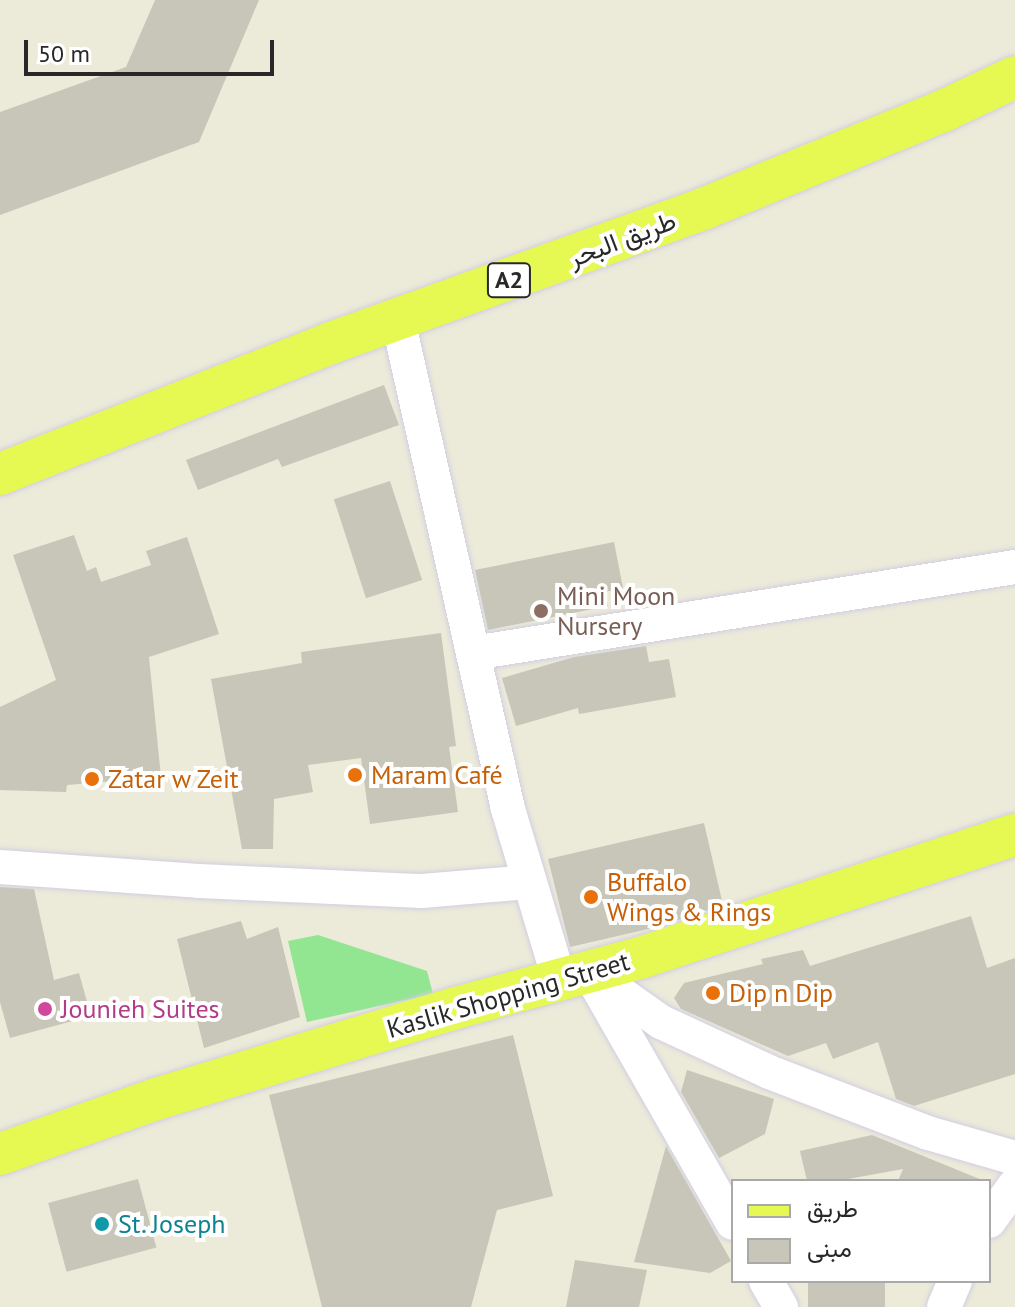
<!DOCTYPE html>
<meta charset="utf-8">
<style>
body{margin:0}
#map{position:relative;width:1015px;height:1307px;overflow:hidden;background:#ecead9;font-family:"PT Sans",Vazirmatn,sans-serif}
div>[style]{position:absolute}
.green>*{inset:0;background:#92e692}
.building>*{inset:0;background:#c7c6b9;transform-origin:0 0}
.roads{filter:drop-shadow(0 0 2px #d1cee2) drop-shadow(0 0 2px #d1cee2)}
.minor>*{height:34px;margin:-17px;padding:0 17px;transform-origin:17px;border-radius:17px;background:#fff}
.major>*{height:42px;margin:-21px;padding:0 21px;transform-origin:21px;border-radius:21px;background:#e6f852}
.dots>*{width:22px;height:22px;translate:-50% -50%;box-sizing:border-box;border:4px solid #fff;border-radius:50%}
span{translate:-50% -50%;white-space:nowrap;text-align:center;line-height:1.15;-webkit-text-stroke:8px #fff;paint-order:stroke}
.shield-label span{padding:2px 6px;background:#fff;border:2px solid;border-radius:6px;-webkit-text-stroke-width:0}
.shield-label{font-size:24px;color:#282828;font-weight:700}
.street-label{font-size:26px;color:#282828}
.education-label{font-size:26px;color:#785e54}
.left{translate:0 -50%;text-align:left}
.food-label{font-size:26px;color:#c56008}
.hotel-label{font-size:26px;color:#b23c85}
.culture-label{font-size:26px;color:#0d838f}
.legend{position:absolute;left:731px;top:1179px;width:260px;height:104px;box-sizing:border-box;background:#fff;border:2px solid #a9a9a9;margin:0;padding:10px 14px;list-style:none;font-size:24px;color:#282828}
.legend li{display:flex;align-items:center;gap:16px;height:40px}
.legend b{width:40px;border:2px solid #a9a9a9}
.scale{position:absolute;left:24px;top:40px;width:250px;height:36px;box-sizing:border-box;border:4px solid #282828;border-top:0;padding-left:10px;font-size:24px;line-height:28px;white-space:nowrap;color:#282828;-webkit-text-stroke:6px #fff;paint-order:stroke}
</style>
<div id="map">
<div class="green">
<i style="clip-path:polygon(318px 935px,427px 971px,433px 994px,307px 1022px,288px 941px)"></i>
</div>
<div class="building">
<i style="clip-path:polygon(155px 0,259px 0,199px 142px,0 215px,0 112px,126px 67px)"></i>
<i style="clip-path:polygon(384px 385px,399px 425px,282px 467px,278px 459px,198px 490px,186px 460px)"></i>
<i style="left:390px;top:481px;width:104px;height:59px;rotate:72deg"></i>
<i style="clip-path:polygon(74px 535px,87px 571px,96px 567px,101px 582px,151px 565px,146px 551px,187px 537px,219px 634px,149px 657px,161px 777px,67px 785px,66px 792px,0 790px,0 707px,56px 680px,13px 555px)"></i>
<i style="clip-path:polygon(614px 542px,623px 588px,605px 592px,608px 606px,488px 630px,475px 570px)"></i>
<i style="clip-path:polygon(441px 633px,456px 746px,449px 747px,458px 812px,370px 824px,361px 758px,308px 765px,313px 792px,274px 799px,273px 849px,242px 849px,211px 679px,302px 663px,301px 652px)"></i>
<i style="clip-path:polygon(646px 646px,649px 662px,669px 659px,676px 697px,579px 714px,578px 708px,516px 726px,502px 678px,574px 657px)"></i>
<i style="clip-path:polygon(704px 823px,723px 905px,661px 926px,570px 947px,548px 859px)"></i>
<i style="clip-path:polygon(0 887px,34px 889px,54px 980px,79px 973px,91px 1016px,10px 1038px,0 1002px)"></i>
<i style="clip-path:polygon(971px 916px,987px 968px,1015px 958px,1015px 1074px,914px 1106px,896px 1099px,878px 1042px,833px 1059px,826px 1043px,788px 1056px,681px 1009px,674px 998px,684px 983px,763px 964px,761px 959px,803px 950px,810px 966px)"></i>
<i style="clip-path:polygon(241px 921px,247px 939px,278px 927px,300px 1017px,204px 1048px,177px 939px)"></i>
<i style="clip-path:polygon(513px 1035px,553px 1196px,497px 1210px,471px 1307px,322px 1307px,269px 1095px)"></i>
<i style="clip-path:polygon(687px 1070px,774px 1099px,765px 1134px,719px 1158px,681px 1092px)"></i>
<i style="clip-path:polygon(872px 1135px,982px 1180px,982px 1181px,898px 1181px,903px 1169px,837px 1181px,807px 1181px,800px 1151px)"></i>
<i style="clip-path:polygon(666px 1146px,731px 1261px,710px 1273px,634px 1262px)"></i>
<i style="left:138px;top:1179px;width:71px;height:93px;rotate:75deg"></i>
<i style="clip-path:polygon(575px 1260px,647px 1270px,639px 1307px,566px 1307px)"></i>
<i style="left:808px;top:1281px;width:77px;height:26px"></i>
</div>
<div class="roads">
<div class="minor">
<i style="left:398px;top:320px;width:501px;rotate:77.32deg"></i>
<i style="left:508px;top:809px;width:177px;rotate:73.3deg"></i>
<i style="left:473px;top:653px;width:549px;rotate:-9.02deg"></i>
<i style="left:0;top:867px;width:199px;rotate:4deg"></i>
<i style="left:199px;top:881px;width:223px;rotate:2.6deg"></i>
<i style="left:422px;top:891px;width:107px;rotate:-4.8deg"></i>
<i style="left:589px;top:971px;width:88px;rotate:35.3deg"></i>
<i style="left:661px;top:1022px;width:119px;rotate:24.8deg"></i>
<i style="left:769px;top:1072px;width:170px;rotate:21deg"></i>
<i style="left:928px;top:1133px;width:91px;rotate:16deg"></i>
<i style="left:597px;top:986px;width:273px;rotate:60.2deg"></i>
<i style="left:989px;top:1221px;width:44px;rotate:-54.2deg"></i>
<i style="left:766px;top:1281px;width:30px;rotate:60deg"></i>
<i style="left:944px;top:1307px;width:28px;rotate:-67deg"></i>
</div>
<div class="major">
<i style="left:0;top:474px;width:356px;rotate:-21.6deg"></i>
<i style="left:331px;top:343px;width:398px;rotate:-19.8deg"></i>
<i style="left:705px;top:208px;width:259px;rotate:-22.2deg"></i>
<i style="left:945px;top:110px;width:77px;rotate:-25.2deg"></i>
<i style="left:0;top:1154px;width:165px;rotate:-19.4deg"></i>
<i style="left:156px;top:1099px;width:309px;rotate:-16.9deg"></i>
<i style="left:452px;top:1009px;width:198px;rotate:-15.2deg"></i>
<i style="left:643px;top:957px;width:391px;rotate:-18.2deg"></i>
</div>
</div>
<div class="dots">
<i style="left:541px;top:611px;background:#8d6e63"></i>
<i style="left:355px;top:775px;background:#e8710a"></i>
<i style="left:92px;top:779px;background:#e8710a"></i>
<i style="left:591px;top:897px;background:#e8710a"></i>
<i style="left:713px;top:993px;background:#e8710a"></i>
<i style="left:45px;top:1009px;background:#d1479c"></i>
<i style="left:102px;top:1224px;background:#0f9aa8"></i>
</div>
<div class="shield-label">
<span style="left:509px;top:280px">A2</span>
</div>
<div class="street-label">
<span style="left:622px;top:239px;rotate:-21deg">طريق البحر</span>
<span style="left:508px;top:995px;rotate:-16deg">Kaslik Shopping Street</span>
</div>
<div class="education-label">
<span class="left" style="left:557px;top:611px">Mini Moon<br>Nursery</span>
</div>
<div class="food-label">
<span class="left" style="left:371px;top:775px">Maram Café</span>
<span class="left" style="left:108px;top:779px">Zatar w Zeit</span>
<span class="left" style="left:607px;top:897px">Buffalo<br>Wings &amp; Rings</span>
<span class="left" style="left:729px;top:993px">Dip n Dip</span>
</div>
<div class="hotel-label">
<span class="left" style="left:61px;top:1009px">Jounieh Suites</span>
</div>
<div class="culture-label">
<span class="left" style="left:118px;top:1224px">St. Joseph</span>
</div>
<ul class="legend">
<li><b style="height:10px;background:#e6f852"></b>طريق</li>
<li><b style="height:22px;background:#c7c6b9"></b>مبنى</li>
</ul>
<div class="scale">50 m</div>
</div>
